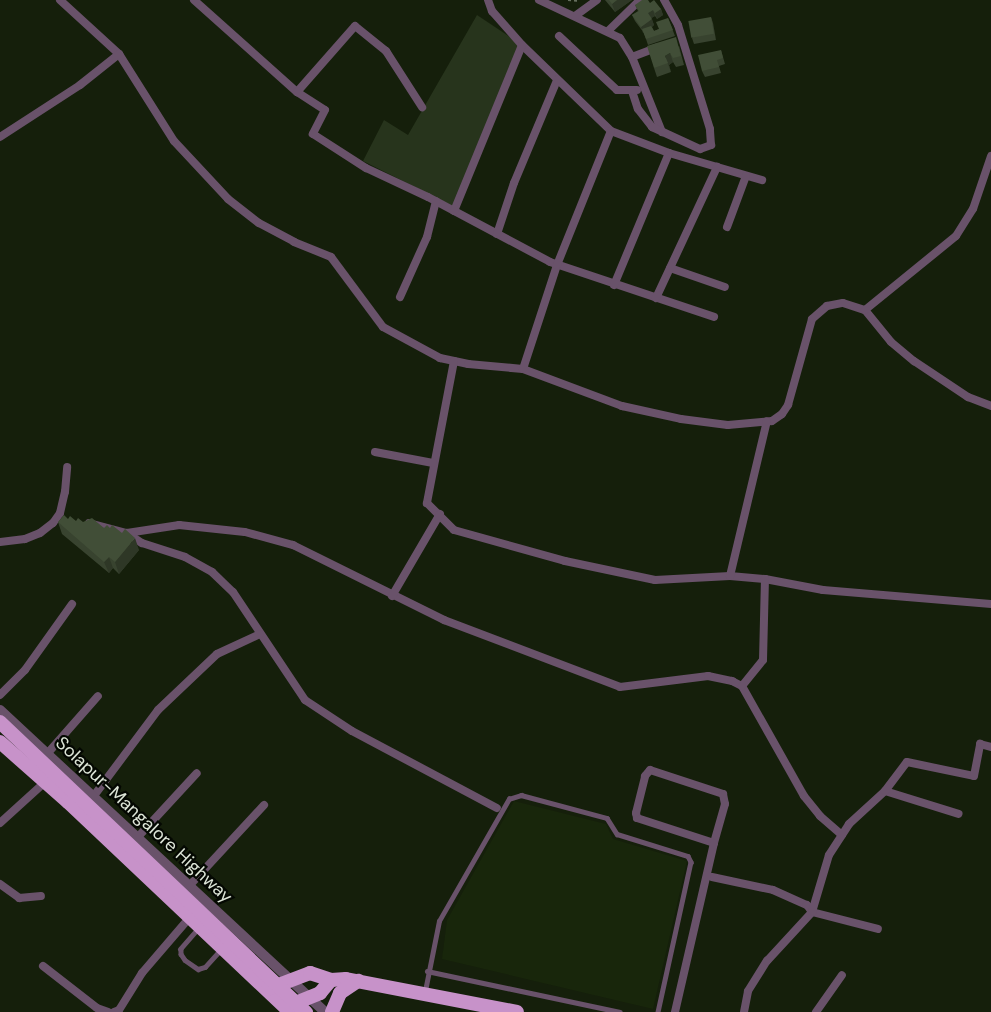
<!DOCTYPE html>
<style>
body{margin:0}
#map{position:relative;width:991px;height:1012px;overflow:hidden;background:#151f0b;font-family:"DM Sans",sans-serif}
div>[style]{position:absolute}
.built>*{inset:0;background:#18260b}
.green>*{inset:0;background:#27341c}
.path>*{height:1.5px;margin-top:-0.75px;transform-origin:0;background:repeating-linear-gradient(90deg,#666f5e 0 3px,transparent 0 6px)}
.service>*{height:4.5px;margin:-2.25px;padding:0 2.25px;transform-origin:2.25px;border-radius:2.25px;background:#69526a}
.minor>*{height:8px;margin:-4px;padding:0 4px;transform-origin:4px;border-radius:4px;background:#69526a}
.tertiary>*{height:10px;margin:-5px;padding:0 5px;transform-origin:5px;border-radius:5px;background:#69526a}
.trunk>*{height:14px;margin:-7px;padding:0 7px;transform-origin:7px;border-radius:7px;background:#c792c9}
.trunk-bridge>*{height:14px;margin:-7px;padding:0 7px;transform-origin:7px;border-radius:7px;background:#c792c9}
.wall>*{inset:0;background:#38432f}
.shaded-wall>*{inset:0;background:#2e3726}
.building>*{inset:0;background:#414e37;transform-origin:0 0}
span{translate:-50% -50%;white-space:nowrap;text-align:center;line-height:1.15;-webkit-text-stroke:4.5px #040802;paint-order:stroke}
.street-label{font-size:18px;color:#dde5d7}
</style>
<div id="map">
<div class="built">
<i style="clip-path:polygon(514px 801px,606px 824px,613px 839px,687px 861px,653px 1009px,442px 959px,447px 920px)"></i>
</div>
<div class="green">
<i style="clip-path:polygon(477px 15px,522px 45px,453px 206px,363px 161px,384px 120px,408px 135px)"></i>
</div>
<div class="path">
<i style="left:568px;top:0;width:12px;rotate:5deg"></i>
</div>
<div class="service">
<i style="left:199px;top:928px;width:28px;rotate:131deg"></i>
<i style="left:181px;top:949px;width:5px;rotate:90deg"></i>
<i style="left:181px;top:954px;width:7px;rotate:56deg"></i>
<i style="left:185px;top:960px;width:16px;rotate:35deg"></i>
<i style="left:198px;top:969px;width:7px;rotate:-16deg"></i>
<i style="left:205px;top:967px;width:24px;rotate:-48deg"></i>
<i style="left:427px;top:971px;width:197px;rotate:12deg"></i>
<i style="left:425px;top:991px;width:71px;rotate:-78.7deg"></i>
<i style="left:439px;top:921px;width:141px;rotate:-60.2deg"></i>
<i style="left:509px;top:799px;width:13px;rotate:-18deg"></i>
<i style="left:521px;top:795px;width:89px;rotate:15deg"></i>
<i style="left:607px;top:818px;width:19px;rotate:58deg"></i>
<i style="left:617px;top:834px;width:74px;rotate:17.2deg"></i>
<i style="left:688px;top:856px;width:7px;rotate:63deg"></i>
<i style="left:691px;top:862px;width:154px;rotate:102.4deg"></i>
</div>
<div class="minor">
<i style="left:60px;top:0;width:80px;rotate:42.5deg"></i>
<i style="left:119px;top:54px;width:103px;rotate:57.7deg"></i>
<i style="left:174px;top:141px;width:79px;rotate:47deg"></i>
<i style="left:228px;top:199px;width:39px;rotate:38deg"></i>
<i style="left:259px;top:223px;width:40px;rotate:28deg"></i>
<i style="left:294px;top:242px;width:40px;rotate:22deg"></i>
<i style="left:331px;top:257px;width:87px;rotate:53.4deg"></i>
<i style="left:383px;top:327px;width:65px;rotate:28.5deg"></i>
<i style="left:440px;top:358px;width:29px;rotate:12deg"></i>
<i style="left:468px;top:364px;width:55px;rotate:5.2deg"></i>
<i style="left:523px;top:369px;width:106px;rotate:20.5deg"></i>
<i style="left:622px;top:406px;width:60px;rotate:12.4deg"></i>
<i style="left:681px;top:419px;width:47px;rotate:7.3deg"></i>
<i style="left:728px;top:425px;width:44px;rotate:-5.2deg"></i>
<i style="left:772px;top:421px;width:12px;rotate:-35deg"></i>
<i style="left:782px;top:414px;width:11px;rotate:-56deg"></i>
<i style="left:788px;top:405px;width:89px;rotate:-74.4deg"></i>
<i style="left:812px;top:319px;width:20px;rotate:-41deg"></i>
<i style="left:827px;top:306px;width:16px;rotate:-11deg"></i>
<i style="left:843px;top:303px;width:23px;rotate:18deg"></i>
<i style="left:865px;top:310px;width:41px;rotate:50.9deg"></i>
<i style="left:891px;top:342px;width:30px;rotate:40deg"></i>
<i style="left:914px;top:361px;width:65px;rotate:33.7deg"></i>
<i style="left:968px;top:397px;width:25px;rotate:21deg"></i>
<i style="left:194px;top:0;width:138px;rotate:41.8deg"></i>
<i style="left:297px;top:92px;width:88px;rotate:-48.7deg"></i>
<i style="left:355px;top:26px;width:40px;rotate:39deg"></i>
<i style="left:386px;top:51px;width:67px;rotate:57.3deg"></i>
<i style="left:488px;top:0;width:12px;rotate:70deg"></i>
<i style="left:492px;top:11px;width:45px;rotate:48.6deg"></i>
<i style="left:522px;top:45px;width:124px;rotate:44deg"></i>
<i style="left:611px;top:131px;width:62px;rotate:20.8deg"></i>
<i style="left:669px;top:153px;width:97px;rotate:16.2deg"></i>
<i style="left:539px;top:0;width:89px;rotate:25.1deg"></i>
<i style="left:620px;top:38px;width:22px;rotate:58deg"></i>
<i style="left:632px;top:57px;width:81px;rotate:68.2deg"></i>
<i style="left:575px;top:16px;width:27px;rotate:-36deg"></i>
<i style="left:608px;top:31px;width:45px;rotate:-44.1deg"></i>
<i style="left:559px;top:36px;width:79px;rotate:43deg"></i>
<i style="left:617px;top:90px;width:20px"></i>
<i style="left:632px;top:57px;width:26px;rotate:-21deg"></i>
<i style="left:632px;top:91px;width:19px;rotate:72deg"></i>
<i style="left:638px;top:109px;width:23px;rotate:52deg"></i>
<i style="left:652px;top:127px;width:53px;rotate:24.6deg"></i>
<i style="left:700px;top:149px;width:12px;rotate:-20deg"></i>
<i style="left:711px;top:145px;width:16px;rotate:-94deg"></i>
<i style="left:710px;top:129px;width:109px;rotate:-107.1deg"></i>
<i style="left:678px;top:25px;width:29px;rotate:-119deg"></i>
<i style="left:297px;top:92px;width:33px;rotate:33deg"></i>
<i style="left:325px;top:110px;width:27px;rotate:117deg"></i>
<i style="left:313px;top:134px;width:63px;rotate:32.7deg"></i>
<i style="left:366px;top:168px;width:68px;rotate:25.1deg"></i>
<i style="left:428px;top:197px;width:138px;rotate:28deg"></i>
<i style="left:550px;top:262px;width:173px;rotate:18.5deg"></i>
<i style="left:0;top:137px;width:95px;rotate:-33deg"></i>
<i style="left:80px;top:85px;width:50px;rotate:-38.5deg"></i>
<i style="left:454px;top:211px;width:179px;rotate:-67.7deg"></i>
<i style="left:727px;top:227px;width:54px;rotate:-69.6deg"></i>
<i style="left:497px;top:234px;width:54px;rotate:-71.6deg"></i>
<i style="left:514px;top:183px;width:112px;rotate:-67.3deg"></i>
<i style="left:670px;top:268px;width:58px;rotate:19.1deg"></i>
<i style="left:614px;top:285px;width:143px;rotate:-67.4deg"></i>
<i style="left:400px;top:297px;width:66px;rotate:-65.8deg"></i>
<i style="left:427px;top:237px;width:37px;rotate:-76deg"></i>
<i style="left:656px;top:298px;width:145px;rotate:-65deg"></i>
<i style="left:865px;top:310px;width:117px;rotate:-39.1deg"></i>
<i style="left:956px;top:236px;width:32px;rotate:-58deg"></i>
<i style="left:973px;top:209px;width:56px;rotate:-71.2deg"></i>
<i style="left:454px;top:361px;width:145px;rotate:100.8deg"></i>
<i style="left:427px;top:503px;width:38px;rotate:45deg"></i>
<i style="left:454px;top:530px;width:115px;rotate:15.6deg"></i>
<i style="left:565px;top:561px;width:92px;rotate:11.9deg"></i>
<i style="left:655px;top:580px;width:75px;rotate:-3.1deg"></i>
<i style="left:730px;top:576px;width:35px;rotate:5deg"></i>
<i style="left:765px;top:579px;width:59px;rotate:10.7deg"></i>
<i style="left:823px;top:590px;width:169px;rotate:4.8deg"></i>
<i style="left:523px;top:369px;width:109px;rotate:-71.9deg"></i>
<i style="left:557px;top:265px;width:144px;rotate:-68.1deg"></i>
<i style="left:375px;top:452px;width:59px;rotate:10.7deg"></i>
<i style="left:89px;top:523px;width:39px;rotate:15deg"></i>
<i style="left:127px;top:533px;width:18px;rotate:34deg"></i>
<i style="left:142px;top:543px;width:45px;rotate:18deg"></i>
<i style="left:185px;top:557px;width:31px;rotate:29deg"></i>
<i style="left:212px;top:572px;width:29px;rotate:44deg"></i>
<i style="left:233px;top:592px;width:130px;rotate:56.3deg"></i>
<i style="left:305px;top:700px;width:56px;rotate:33.4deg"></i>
<i style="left:352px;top:731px;width:164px;rotate:28deg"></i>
<i style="left:127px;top:533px;width:53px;rotate:-8.7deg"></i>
<i style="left:179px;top:525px;width:66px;rotate:6.1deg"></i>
<i style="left:245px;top:532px;width:50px;rotate:15.2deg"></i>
<i style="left:293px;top:545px;width:169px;rotate:26.4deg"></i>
<i style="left:444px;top:620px;width:188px;rotate:20.8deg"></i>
<i style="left:620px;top:687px;width:89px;rotate:-7.1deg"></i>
<i style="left:708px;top:676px;width:25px;rotate:12deg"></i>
<i style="left:732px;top:681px;width:11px;rotate:27deg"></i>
<i style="left:742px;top:686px;width:126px;rotate:60.6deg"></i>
<i style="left:804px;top:796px;width:26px;rotate:51deg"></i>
<i style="left:820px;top:816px;width:29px;rotate:41deg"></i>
<i style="left:0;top:542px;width:25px;rotate:-7deg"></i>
<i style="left:25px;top:539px;width:16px;rotate:-22deg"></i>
<i style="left:40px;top:533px;width:16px;rotate:-38deg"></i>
<i style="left:53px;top:523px;width:12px;rotate:-55deg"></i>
<i style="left:60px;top:513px;width:22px;rotate:-77deg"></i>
<i style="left:65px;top:492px;width:25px;rotate:-85deg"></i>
<i style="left:730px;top:576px;width:159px;rotate:-76.6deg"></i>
<i style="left:392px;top:596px;width:95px;rotate:-59.7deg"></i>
<i style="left:742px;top:686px;width:33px;rotate:-51deg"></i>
<i style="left:763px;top:660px;width:81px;rotate:-88.6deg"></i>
<i style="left:0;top:695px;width:35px;rotate:-45deg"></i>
<i style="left:25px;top:670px;width:81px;rotate:-54.5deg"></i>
<i style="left:47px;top:754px;width:77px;rotate:-48.7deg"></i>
<i style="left:650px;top:770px;width:77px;rotate:18.2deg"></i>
<i style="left:723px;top:794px;width:10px;rotate:79deg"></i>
<i style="left:725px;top:804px;width:41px;rotate:105.8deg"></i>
<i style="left:714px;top:843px;width:81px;rotate:-162deg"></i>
<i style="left:637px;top:818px;width:5px;rotate:-101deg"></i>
<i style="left:636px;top:813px;width:38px;rotate:-76deg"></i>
<i style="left:645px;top:776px;width:8px;rotate:-50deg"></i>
<i style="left:885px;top:791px;width:77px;rotate:17.3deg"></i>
<i style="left:93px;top:797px;width:109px;rotate:-53.2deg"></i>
<i style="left:158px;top:710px;width:81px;rotate:-43.5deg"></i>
<i style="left:217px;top:654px;width:47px;rotate:-24.9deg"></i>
<i style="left:0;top:823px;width:61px;rotate:-42.3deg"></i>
<i style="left:137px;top:838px;width:88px;rotate:-47.3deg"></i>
<i style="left:712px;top:877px;width:62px;rotate:12deg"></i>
<i style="left:773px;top:890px;width:37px;rotate:24deg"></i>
<i style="left:807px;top:905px;width:9px;rotate:54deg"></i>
<i style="left:812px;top:912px;width:68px;rotate:14.4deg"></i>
<i style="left:0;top:884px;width:24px;rotate:36deg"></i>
<i style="left:19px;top:898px;width:22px;rotate:-5deg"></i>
<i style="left:190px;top:885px;width:109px;rotate:-47.2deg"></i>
<i style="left:43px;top:966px;width:68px;rotate:37.9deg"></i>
<i style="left:97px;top:1008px;width:12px;rotate:20deg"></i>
<i style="left:114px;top:1012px;width:5px;rotate:-22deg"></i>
<i style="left:119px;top:1010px;width:44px;rotate:-58.1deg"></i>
<i style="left:142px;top:973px;width:74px;rotate:-49.4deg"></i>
<i style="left:675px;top:1012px;width:173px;rotate:-77deg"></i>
<i style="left:744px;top:1012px;width:21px;rotate:-79deg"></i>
<i style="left:748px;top:991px;width:36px;rotate:-58deg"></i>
<i style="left:767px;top:961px;width:67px;rotate:-47.4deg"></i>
<i style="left:812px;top:912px;width:59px;rotate:-73.4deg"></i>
<i style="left:829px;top:855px;width:37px;rotate:-57deg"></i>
<i style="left:849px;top:824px;width:49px;rotate:-42.5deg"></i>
<i style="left:885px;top:791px;width:36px;rotate:-53deg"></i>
<i style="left:907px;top:762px;width:68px;rotate:11.8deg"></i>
<i style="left:974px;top:776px;width:33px;rotate:-79deg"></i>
<i style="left:980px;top:744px;width:11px;rotate:15deg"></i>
<i style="left:816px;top:1012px;width:45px;rotate:-54.9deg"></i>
</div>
<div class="tertiary">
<i style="left:0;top:710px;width:444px;rotate:42.9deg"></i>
</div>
<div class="trunk">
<i style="left:0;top:742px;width:91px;rotate:41.4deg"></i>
<i style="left:68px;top:802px;width:306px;rotate:43.4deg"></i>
<i style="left:268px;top:989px;width:45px;rotate:-20.9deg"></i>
<i style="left:310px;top:973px;width:22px;rotate:18deg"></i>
<i style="left:331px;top:980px;width:15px;rotate:-4deg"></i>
<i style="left:346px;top:979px;width:174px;rotate:10.9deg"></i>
<i style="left:288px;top:1006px;width:35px;rotate:-22deg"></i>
<i style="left:320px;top:993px;width:17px;rotate:-50deg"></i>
<i style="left:332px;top:1012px;width:21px;rotate:-67deg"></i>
<i style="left:340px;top:993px;width:22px;rotate:-34deg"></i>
</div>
<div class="trunk-bridge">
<i style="left:0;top:722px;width:422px;rotate:43.5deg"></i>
</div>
<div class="wall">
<i style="clip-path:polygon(605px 0,632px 0,615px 12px)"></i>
<i style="clip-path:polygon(650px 3px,661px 9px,663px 15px,657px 19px,655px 16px,651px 18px,654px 25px,652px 27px,654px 31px,659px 29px,668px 18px,675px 36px,648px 45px,644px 33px,635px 21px,632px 15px,638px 11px,635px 5px)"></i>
<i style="clip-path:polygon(711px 17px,713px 23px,716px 40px,694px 44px,692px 38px)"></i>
<i style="clip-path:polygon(679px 46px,684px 65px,676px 67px,673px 62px,669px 65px,671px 72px,657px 77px,654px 68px)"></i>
<i style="clip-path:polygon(721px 50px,725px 64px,719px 66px,721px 73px,705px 77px,702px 71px)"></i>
<i style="clip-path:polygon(68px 519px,104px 528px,110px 528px,139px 550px,119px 574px,113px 568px,109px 573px,62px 534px,58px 522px)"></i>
</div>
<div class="shaded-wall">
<i style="clip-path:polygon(617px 0,632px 0,615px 12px,612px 4px)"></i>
<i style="clip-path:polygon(661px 9px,663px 15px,657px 19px,655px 13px)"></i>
<i style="clip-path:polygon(653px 10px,655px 16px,650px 19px,648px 13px)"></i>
<i style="clip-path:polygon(652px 19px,654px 25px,643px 33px,641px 27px)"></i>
<i style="clip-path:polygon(670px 53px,673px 62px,669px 65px,671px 72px,665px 56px)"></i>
<i style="clip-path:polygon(135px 538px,139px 550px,119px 574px,115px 562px)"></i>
<i style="clip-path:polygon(109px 557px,113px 568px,109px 573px,104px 562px)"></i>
</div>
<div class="building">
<i style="clip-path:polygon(609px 0,617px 0,612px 4px)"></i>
<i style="clip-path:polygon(642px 0,648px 0,650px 3px,654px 0,661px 9px,655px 13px,653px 10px,648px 13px,652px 19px,641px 27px,632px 15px,639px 11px,635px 5px)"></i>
<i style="left:711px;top:17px;width:17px;height:23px;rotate:80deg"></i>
<i style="clip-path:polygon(668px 18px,673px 30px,646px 39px,642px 29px,651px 26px,654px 31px,659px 29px,656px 22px)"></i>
<i style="clip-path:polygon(676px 37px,681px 56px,673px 58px,670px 53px,665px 56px,668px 63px,654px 68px,647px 46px)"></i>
<i style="clip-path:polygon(721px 50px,723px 58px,717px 60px,719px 67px,702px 71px,698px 55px)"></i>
<i style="clip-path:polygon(64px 515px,68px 519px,70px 516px,76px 521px,78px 518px,83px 522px,92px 518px,104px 528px,107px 525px,110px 528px,112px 525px,122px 533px,125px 529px,135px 538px,115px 562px,109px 557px,104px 562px,58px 522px)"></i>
</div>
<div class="street-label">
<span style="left:144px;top:820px;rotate:43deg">Solapur-Mangalore Highway</span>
</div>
</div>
